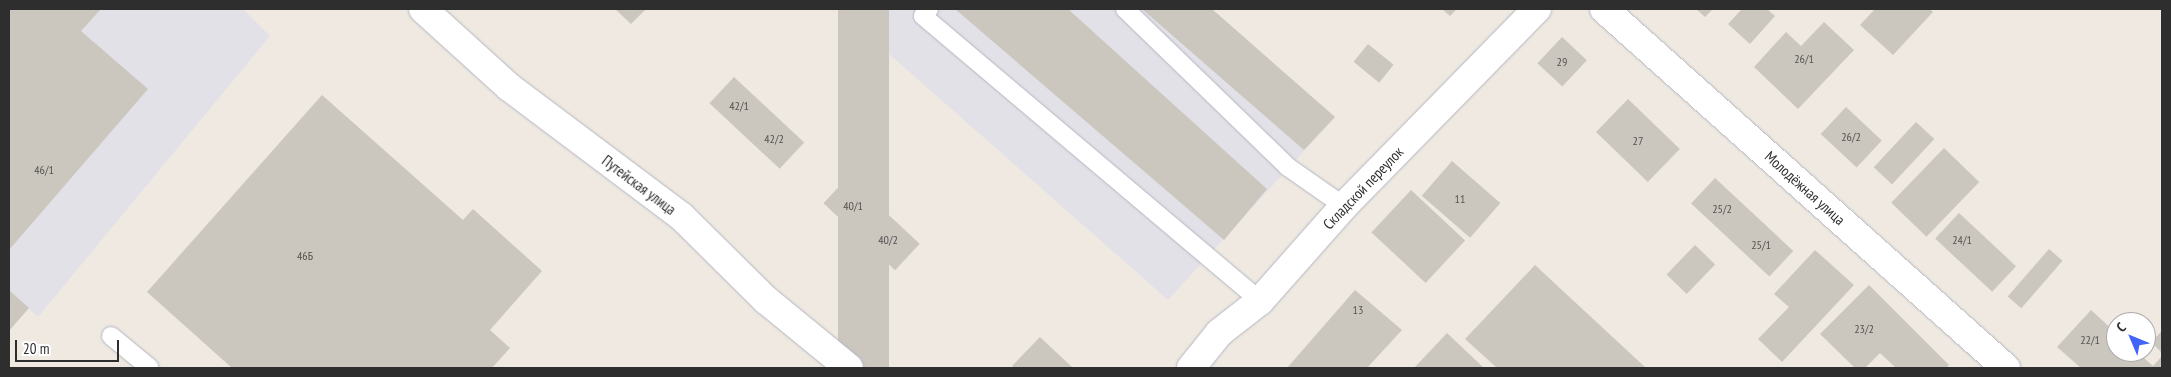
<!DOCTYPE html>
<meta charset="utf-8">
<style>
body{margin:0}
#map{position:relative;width:2171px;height:377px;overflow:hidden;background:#efe9e1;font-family:"PT Sans Narrow",sans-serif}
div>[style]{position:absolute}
.industrial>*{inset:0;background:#e3e1e8}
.building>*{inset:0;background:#cbc7bf;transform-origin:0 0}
.roads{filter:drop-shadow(0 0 1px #b4b7c1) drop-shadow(0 0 1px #b4b7c1)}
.lane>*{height:18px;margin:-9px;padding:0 9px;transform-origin:9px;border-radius:9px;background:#fff}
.street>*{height:28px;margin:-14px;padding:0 14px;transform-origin:14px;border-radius:14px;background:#fff}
span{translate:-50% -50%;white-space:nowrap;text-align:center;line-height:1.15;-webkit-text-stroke:5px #fff;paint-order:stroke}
.number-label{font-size:12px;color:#555452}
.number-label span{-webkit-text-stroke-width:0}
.street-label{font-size:15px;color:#2e2e2e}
.frame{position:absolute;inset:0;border:10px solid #2e2e2e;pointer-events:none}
.north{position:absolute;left:2106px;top:312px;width:50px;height:50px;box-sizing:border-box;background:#fff;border:1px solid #ababab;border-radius:50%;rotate:315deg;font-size:14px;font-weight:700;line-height:20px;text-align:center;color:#2e2e2e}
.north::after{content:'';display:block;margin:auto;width:18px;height:22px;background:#4264fb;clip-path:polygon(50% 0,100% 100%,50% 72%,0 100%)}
.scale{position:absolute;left:15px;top:340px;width:104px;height:22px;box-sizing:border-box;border:2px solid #2e2e2e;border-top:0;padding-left:6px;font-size:15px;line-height:18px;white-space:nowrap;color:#2e2e2e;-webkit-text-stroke:4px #fff;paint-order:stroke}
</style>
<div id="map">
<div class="industrial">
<i style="clip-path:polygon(9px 9px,243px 9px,270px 36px,38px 317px,9px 290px)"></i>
<i style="clip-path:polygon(838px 9px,1212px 9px,1335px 117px,1168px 300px)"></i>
</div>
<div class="building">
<i style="clip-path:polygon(9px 9px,101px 9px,81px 31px,148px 89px,9px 250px)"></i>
<i style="clip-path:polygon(615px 9px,646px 9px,631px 24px)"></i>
<i style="left:838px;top:9px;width:51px;height:440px"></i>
<i style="clip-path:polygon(955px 9px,1068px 9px,1267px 189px,1224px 240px)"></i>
<i style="clip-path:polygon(1142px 9px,1212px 9px,1335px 117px,1304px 150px)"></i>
<i style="clip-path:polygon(1442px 9px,1457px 9px,1450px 16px)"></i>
<i style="clip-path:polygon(1696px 9px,1713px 9px,1705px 17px)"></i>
<i style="clip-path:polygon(1742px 9px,1767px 9px,1775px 16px,1750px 44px,1728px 24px)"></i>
<i style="clip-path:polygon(1875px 9px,1930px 9px,1933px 12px,1893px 55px,1860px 25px)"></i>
<i style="clip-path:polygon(1824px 22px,1854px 50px,1798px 109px,1754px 67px,1786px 32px,1801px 46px)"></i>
<i style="left:1562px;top:37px;width:34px;height:36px;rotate:43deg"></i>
<i style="left:1368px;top:44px;width:33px;height:23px;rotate:39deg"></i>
<i style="left:734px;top:77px;width:96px;height:36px;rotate:43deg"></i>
<i style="clip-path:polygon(322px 95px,463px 220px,473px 209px,542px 271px,490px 330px,510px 348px,492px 368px,232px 368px,147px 292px)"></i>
<i style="left:1628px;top:99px;width:72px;height:46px;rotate:44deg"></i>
<i style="left:1846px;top:107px;width:49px;height:37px;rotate:43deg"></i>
<i style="left:1916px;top:122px;width:25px;height:62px;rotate:43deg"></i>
<i style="left:1944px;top:148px;width:49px;height:76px;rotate:44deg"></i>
<i style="left:1452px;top:161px;width:64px;height:46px;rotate:41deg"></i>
<i style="left:848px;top:177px;width:98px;height:36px;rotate:43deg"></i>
<i style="left:1715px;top:178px;width:107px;height:35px;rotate:43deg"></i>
<i style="left:1411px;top:190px;width:74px;height:58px;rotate:43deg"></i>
<i style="left:1959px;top:213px;width:78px;height:35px;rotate:43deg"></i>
<i style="left:1695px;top:245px;width:28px;height:41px;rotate:44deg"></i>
<i style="left:2049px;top:249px;width:18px;height:63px;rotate:41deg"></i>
<i style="clip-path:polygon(1815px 250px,1854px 285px,1782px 362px,1758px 339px,1789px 307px,1774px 294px)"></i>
<i style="clip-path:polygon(1535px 265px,1646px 368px,1497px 368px,1465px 339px)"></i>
<i style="clip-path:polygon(1869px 285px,1949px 365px,1946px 368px,1896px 368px,1880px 353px,1865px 368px,1855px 368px,1820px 334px)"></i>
<i style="clip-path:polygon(9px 290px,29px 308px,9px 331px)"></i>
<i style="clip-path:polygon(1355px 290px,1402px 330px,1367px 368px,1287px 368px)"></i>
<i style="clip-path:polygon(2091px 310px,2116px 333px,2116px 352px,2137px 352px,2153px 366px,2162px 356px,2162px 368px,2081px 368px,2057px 347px)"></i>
<i style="clip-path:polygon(2162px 331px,2162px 353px,2151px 342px)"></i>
<i style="clip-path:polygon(1447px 333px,1484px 368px,1414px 368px)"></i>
<i style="clip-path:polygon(1040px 337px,1073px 368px,1015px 368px,1012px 366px)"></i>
</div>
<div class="roads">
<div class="lane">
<i style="left:929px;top:9px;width:9px;rotate:131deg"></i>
<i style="left:923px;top:16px;width:441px;rotate:40.2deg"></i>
<i style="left:1125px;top:9px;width:227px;rotate:44.1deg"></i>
<i style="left:1288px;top:167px;width:68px;rotate:34.9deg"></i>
<i style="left:111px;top:336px;width:50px;rotate:39.4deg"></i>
</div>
<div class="street">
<i style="left:423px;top:9px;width:116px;rotate:42.2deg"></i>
<i style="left:509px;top:87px;width:215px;rotate:36.9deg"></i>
<i style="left:681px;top:216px;width:120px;rotate:44.7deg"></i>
<i style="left:766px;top:300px;width:107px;rotate:39.3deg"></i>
<i style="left:1604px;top:9px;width:539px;rotate:41.77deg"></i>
<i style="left:1191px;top:368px;width:45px;rotate:-51.3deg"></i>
<i style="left:1219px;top:333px;width:52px;rotate:-38deg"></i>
<i style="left:1260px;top:301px;width:127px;rotate:-48.5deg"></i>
<i style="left:1344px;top:206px;width:276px;rotate:-45.6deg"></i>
</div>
</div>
<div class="number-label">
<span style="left:1804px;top:59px">26/1</span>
<span style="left:1562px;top:62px">29</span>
<span style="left:739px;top:106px">42/1</span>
<span style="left:1851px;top:137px">26/2</span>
<span style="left:774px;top:139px">42/2</span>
<span style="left:1638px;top:141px">27</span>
<span style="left:44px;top:170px">46/1</span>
<span style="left:1460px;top:199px">11</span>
<span style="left:853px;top:206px">40/1</span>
<span style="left:1722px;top:209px">25/2</span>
<span style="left:888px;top:240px">40/2</span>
<span style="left:1962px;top:240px">24/1</span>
<span style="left:1761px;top:245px">25/1</span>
<span style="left:305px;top:256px">46Б</span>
<span style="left:1358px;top:310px">13</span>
<span style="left:1864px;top:329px">23/2</span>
<span style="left:2090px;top:340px">22/1</span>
</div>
<div class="street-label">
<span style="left:639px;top:185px;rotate:37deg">Путейская улица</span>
<span style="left:1363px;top:188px;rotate:-46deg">Складской переулок</span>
<span style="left:1805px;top:188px;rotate:42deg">Молодёжная улица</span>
</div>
<div class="frame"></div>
<div class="north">С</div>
<div class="scale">20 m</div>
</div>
